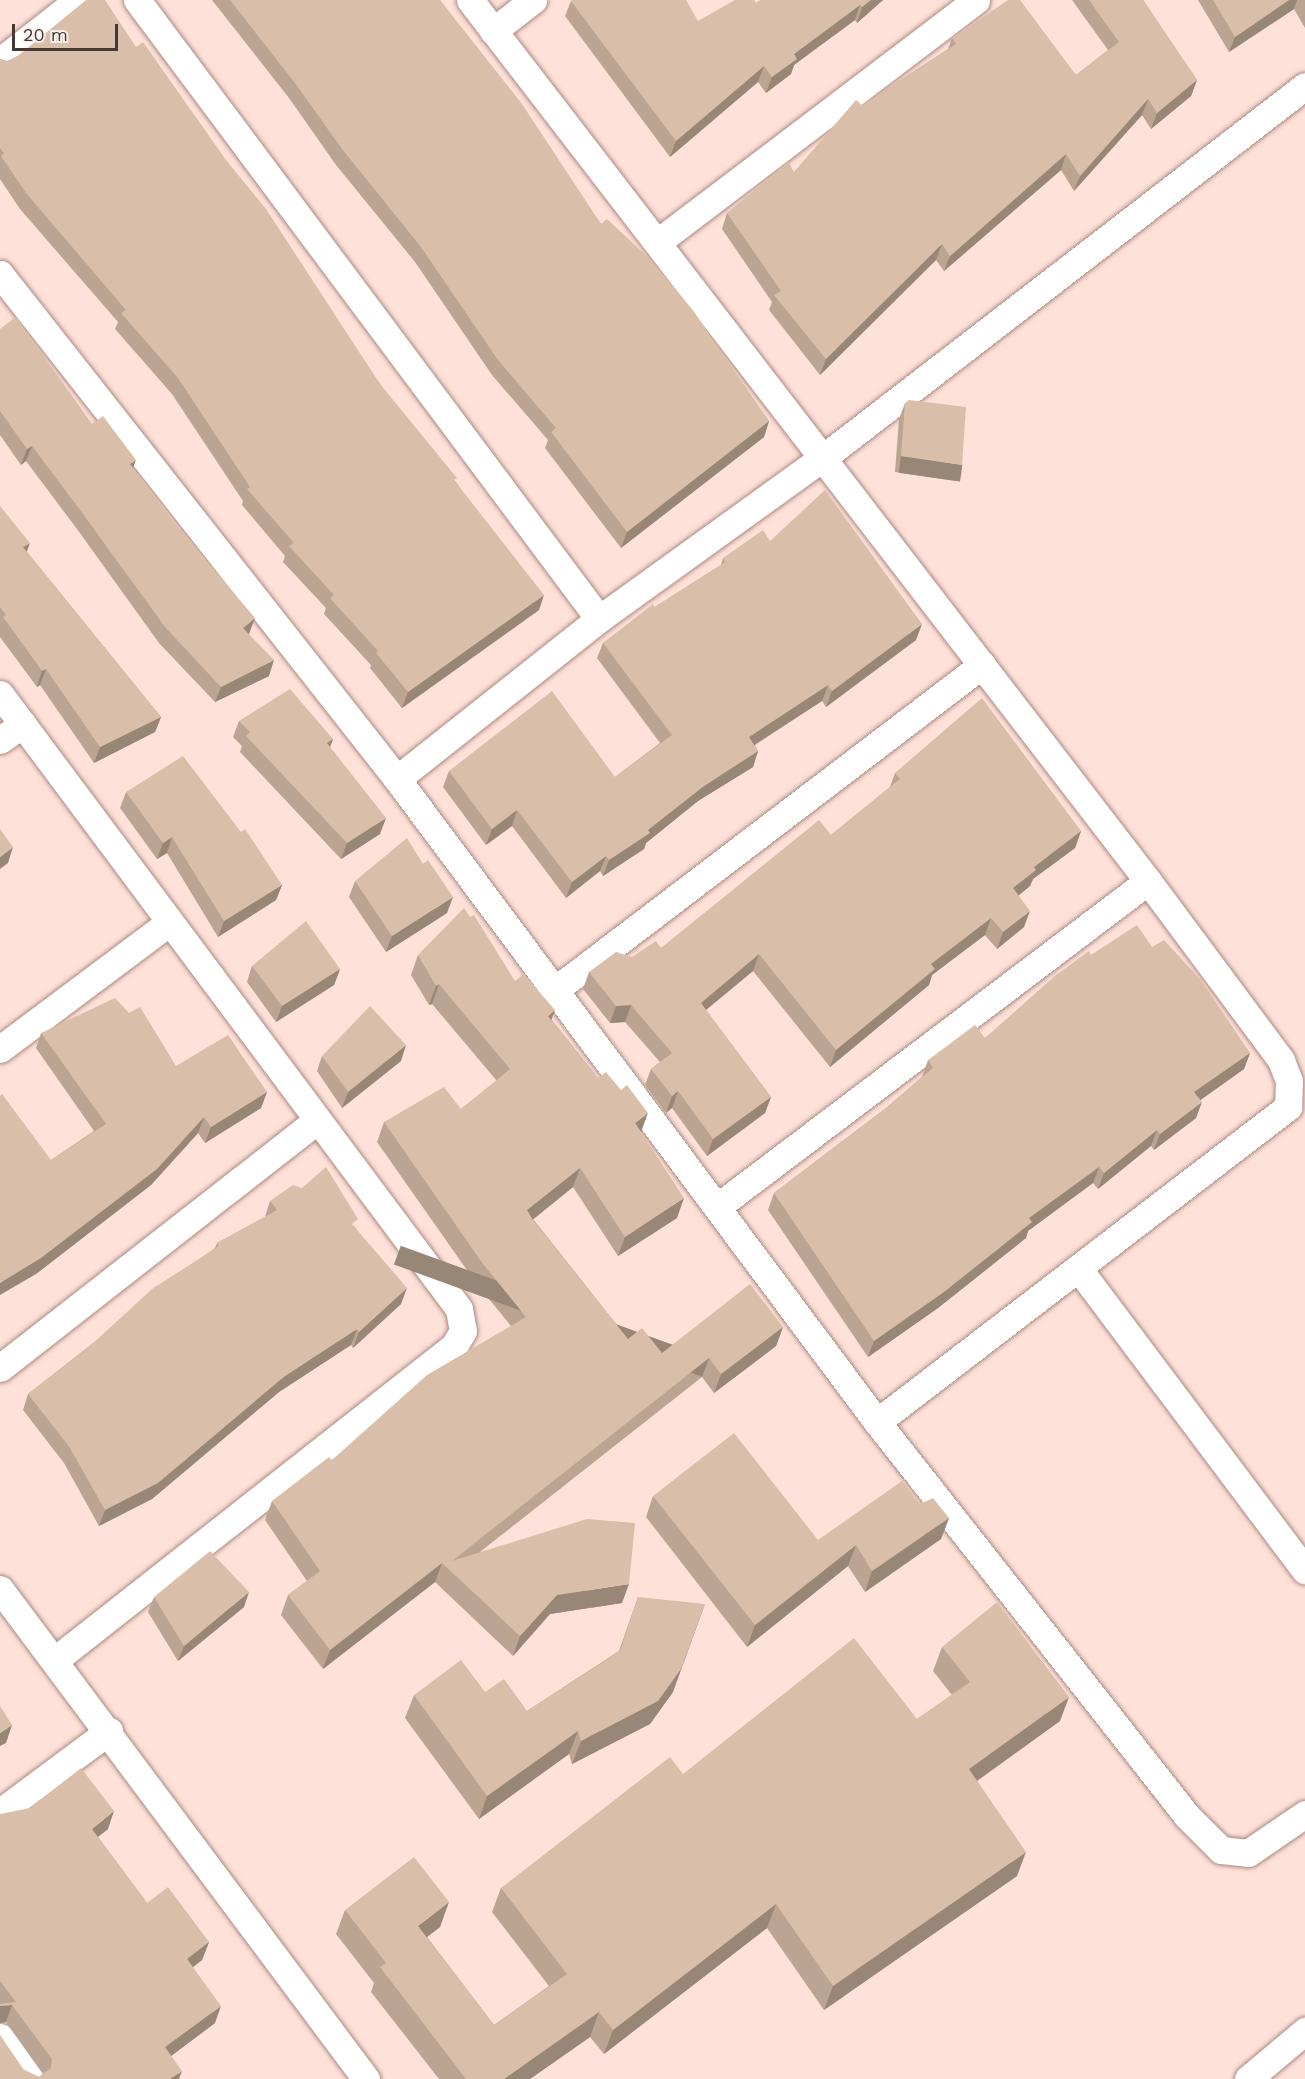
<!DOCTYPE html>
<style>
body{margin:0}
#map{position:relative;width:1305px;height:2079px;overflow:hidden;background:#fee1d8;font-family:"Work Sans",sans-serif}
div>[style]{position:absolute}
.roads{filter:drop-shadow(0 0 2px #ab8a80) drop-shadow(0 0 2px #ab8a80)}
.minor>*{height:27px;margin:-13.5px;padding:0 13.5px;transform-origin:13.5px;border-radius:13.5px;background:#fff}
.wall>*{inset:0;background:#bba491}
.shaded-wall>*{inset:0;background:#988676;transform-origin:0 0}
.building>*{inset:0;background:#d9bfa9}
span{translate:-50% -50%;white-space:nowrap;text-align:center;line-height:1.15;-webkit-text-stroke:4.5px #fbf3f1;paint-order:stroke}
.scale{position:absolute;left:12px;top:24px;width:106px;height:27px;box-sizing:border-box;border:3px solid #463834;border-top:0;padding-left:8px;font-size:18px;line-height:21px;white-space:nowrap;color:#463834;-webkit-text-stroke:4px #fbf3f1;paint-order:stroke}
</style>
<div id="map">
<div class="roads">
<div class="minor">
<i style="left:137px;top:0;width:772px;rotate:53.26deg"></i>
<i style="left:470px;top:0;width:1112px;rotate:52.42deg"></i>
<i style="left:1148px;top:881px;width:223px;rotate:53.4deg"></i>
<i style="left:1281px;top:1060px;width:22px;rotate:69deg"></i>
<i style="left:1289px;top:1081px;width:26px;rotate:92deg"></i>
<i style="left:1288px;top:1107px;width:518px;rotate:142.53deg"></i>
<i style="left:493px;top:31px;width:51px;rotate:-37.8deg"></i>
<i style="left:0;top:61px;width:99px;rotate:-38deg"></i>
<i style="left:659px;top:241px;width:398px;rotate:-37.2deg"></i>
<i style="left:0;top:274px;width:642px;rotate:51.83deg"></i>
<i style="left:397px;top:779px;width:802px;rotate:53.26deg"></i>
<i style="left:877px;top:1422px;width:500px;rotate:51.8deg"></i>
<i style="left:1186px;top:1815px;width:49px;rotate:45deg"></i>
<i style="left:1221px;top:1850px;width:27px;rotate:6deg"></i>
<i style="left:1248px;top:1853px;width:69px;rotate:-34.4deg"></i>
<i style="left:0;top:694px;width:767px;rotate:53.26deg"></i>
<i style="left:459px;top:1309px;width:22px;rotate:80deg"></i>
<i style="left:463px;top:1331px;width:17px;rotate:121deg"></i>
<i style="left:454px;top:1346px;width:508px;rotate:141.8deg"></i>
<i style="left:0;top:740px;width:28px;rotate:-35deg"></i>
<i style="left:397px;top:779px;width:258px;rotate:-38.4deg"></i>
<i style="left:599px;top:619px;width:277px;rotate:-35.8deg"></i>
<i style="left:824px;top:457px;width:607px;rotate:-37.64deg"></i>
<i style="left:555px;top:990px;width:537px;rotate:-37.28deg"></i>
<i style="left:0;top:1049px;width:212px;rotate:-36.8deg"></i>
<i style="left:717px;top:1207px;width:540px;rotate:-37.1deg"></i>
<i style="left:1078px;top:1268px;width:378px;rotate:53.1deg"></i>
<i style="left:0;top:1368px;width:402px;rotate:-38deg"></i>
<i style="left:0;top:1589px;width:612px;rotate:53.24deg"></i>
<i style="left:0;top:1812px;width:136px;rotate:-36.6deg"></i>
<i style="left:0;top:2037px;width:52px;rotate:54.5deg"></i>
<i style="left:1248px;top:2079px;width:75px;rotate:-40.1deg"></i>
</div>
</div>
<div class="wall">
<i style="clip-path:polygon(212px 0,440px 0,601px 224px,769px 421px,764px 437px,621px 548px,545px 448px,548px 440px,492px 375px,415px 262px,336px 165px,289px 98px)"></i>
<i style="clip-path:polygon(761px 0,883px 0,857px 23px,855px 20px,794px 65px,791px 74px,766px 93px,758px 82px,670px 157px,565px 16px,571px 1px,698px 21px,756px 3px)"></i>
<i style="clip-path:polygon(1072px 0,1143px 0,1197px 80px,1191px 96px,1151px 129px,1142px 115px,1074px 191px,1061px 170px,944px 271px,936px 260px,820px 375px,769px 310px,772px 302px,722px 229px,727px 213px,794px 172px,862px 105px,948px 49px,952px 38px,1076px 75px,1108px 50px)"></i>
<i style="clip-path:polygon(1198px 0,1305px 0,1305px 28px,1294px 9px,1229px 52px)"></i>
<i style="clip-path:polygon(136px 47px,380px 384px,456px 482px,539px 610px,402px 708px,370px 668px,371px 665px,324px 614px,326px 608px,283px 562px,285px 556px,242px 505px,243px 501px,172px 394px,115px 329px,118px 322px,20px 209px,0 179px,0 59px,7px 61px)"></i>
<i style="clip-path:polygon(0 329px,133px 468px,249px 634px,269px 676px,215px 702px,159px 643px,77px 529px,26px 461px,21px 465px,0 435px)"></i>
<i style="clip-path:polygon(905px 403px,956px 481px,895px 472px,899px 419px)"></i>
<i style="clip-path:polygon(0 506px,27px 552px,161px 717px,155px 732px,94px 763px,40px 685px,37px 687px,0 637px)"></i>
<i style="clip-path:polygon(770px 541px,916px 640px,826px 707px,822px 701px,755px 745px,758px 751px,753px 767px,698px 801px,646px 843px,644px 849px,603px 876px,600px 871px,566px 898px,512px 826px,486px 845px,443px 787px,449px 771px,615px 777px,660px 743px,597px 658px,603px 643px,655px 607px,721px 565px,723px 558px)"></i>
<i style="clip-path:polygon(239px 721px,333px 739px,330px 747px,380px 834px,341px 859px,240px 752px,242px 746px,233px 737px)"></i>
<i style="clip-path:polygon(895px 773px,1081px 831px,1075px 848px,1033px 879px,1030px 886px,1019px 895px,1024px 927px,997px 949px,985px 935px,932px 975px,929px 985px,830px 1067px,753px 971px,706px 1010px,771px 1097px,765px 1113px,707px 1156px,672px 1108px,666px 1113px,645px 1085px,651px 1069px,660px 1062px,625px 1022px,610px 1023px,583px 989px,589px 972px,632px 957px,661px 948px,831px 835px,890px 787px)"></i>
<i style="clip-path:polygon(126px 792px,282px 885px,276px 900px,218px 937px,167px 853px,157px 859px,120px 808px)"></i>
<i style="clip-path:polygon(355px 881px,447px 913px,386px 952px,349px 897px)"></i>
<i style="clip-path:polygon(1152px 947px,1250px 1053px,1244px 1069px,1200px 1100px,1196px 1118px,1154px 1150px,1151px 1146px,1098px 1189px,1093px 1183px,1028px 1231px,1026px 1238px,938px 1308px,868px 1357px,768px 1210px,774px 1193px,886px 1108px,922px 1077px,928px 1060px,985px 1038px,1091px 955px)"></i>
<i style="clip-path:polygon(418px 955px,515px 981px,551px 1019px,641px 1132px,677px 1218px,618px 1256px,573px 1187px,533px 1219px,628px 1339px,662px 1353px,783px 1327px,776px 1346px,714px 1393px,702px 1377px,480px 1552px,622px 1603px,550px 1614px,513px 1656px,435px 1582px,323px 1669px,281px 1615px,288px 1595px,307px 1581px,265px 1520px,272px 1501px,332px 1460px,511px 1326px,476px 1283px,377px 1142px,384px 1122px,461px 1109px,497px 1081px,432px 1004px,429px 1005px,411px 975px)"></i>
<i style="clip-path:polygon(252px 966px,340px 969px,334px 985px,276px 1022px,247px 982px)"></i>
<i style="clip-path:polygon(41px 1033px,176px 1066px,267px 1092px,261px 1108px,205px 1143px,198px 1133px,151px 1185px,36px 1274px,51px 1160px,94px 1131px,36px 1048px)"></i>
<i style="clip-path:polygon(322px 1056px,401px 1061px,342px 1108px,317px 1071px)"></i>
<i style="clip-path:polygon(270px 1201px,355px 1227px,401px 1304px,353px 1348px,351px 1345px,279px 1392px,152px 1499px,99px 1526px,64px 1463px,23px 1410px,28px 1394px,215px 1248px,217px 1243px,265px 1217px)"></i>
<i style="clip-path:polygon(653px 1496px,818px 1540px,920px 1504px,949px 1518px,941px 1539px,865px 1592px,848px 1566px,747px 1647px,646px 1517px)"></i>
<i style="clip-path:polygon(154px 1597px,244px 1607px,178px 1661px,148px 1612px)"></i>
<i style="clip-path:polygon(638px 1597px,673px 1692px,650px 1724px,572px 1764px,569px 1754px,479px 1819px,405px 1718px,414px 1695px,485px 1692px,527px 1711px,619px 1651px)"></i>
<i style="clip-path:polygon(942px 1647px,1060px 1721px,977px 1781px,1017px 1876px,824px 2010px,767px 1928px,604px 2054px,590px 2037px,530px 2079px,439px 2079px,371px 1992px,374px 1983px,336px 1934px,345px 1910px,440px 1927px,427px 1937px,494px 2025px,549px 1986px,492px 1912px,501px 1888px,683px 1774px,917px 1719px,952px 1695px,933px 1671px)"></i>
<i style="clip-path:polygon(0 1814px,108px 1829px,98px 1837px,147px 1903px,209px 1942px,202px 1960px,193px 1967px,215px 2023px,171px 2056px,179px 2079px,0 2079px,24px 2070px,39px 2077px,43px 2074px,6px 2022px,0 2023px)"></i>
</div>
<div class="shaded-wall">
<i style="clip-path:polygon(871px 0,883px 0,857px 23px,862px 7px)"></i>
<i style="clip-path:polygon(1289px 0,1297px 0,1294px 9px,1229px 52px,1235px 37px)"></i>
<i style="clip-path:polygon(860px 5px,855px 20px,794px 65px,791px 74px,766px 93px,772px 77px,794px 54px)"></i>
<i style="clip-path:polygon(764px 66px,758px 82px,670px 157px,676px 141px)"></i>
<i style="clip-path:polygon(1197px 80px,1191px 96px,1151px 129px,1157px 113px)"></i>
<i style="clip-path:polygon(1148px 99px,1142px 115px,1074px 191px,1080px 176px)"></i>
<i style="clip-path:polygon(1066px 154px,1061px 170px,944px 271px,950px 256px)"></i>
<i style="clip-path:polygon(942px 244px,936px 260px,820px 375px,826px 359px)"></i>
<i style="clip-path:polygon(769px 421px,764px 437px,621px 548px,627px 532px)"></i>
<i style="clip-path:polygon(32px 446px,26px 461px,21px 465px,27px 449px)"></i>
<i style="left:901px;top:456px;width:62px;height:17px;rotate:8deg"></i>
<i style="clip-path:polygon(136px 460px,130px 475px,130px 464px)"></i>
<i style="clip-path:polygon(30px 543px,24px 559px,23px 547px)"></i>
<i style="clip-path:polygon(544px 595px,539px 610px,402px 708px,408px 692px)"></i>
<i style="clip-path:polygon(255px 618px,249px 634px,237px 644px,243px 628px)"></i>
<i style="clip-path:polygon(922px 624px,916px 640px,826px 707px,832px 691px)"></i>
<i style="clip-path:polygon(274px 660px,269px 676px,215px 702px,221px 687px)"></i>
<i style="clip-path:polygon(46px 669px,40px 685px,37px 687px,42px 671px)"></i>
<i style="clip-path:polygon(828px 685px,822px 701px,743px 752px,749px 737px)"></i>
<i style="clip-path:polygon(161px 717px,155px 732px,94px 763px,100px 747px)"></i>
<i style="clip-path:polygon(333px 739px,327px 755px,327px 743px)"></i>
<i style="clip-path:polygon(758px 751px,753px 767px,698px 801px,646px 843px,644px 849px,603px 876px,609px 860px,704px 786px)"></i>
<i style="clip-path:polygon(517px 810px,512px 826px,486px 845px,492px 829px)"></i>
<i style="clip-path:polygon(386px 818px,380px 834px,341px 859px,347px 843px)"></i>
<i style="clip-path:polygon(1081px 831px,1075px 848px,1033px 879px,1030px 886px,1007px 905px,1013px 888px,1034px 867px)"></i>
<i style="clip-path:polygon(172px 837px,167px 853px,157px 859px,163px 843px)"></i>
<i style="clip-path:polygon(13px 847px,8px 863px,0 869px,0 857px)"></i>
<i style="clip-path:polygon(606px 856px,600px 871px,566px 898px,572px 882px)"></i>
<i style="clip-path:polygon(282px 885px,276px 900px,218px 937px,224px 921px)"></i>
<i style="clip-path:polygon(453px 897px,447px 913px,386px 952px,392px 936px)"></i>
<i style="clip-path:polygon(1030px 911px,1024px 927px,997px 949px,1003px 932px)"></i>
<i style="clip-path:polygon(991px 918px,985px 935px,932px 975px,929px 985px,830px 1067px,836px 1050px,931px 964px)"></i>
<i style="clip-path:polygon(759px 954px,753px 971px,695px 1019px,701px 1003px)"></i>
<i style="clip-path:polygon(340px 969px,334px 985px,276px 1022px,282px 1006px)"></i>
<i style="clip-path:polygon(439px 984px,432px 1004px,429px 1005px,436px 986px)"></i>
<i style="clip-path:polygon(631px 1005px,625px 1022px,610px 1023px,616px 1006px)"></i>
<i style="clip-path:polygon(555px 1010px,548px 1029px,548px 1016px)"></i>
<i style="clip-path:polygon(406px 1045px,401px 1061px,342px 1108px,348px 1092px)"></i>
<i style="clip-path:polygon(1250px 1053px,1244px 1069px,1188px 1109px,1194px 1092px)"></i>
<i style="clip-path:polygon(678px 1091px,672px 1108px,666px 1113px,672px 1096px)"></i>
<i style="clip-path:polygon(267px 1092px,261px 1108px,205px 1143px,211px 1127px)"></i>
<i style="clip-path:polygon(771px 1097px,765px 1113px,707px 1156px,713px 1139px)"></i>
<i style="clip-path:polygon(1202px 1102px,1196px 1118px,1154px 1150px,1160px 1134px)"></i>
<i style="clip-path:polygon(648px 1113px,641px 1132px,635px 1123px)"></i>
<i style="clip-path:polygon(204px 1117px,198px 1133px,151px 1185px,36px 1274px,0 1295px,0 1283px)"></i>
<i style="clip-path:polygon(1157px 1130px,1151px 1146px,1098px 1189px,1104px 1173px)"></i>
<i style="clip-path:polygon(1099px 1167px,1093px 1183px,1028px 1231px,1026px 1238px,938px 1308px,868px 1357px,874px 1341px,1029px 1218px)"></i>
<i style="clip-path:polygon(580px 1168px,573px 1187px,520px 1230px,527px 1210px)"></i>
<i style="clip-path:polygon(684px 1198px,677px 1218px,618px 1256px,625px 1237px)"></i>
<i style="clip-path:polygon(407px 1288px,401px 1304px,353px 1348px,359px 1332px)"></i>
<i style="clip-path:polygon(783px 1327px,776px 1346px,714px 1393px,721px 1374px)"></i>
<i style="clip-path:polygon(357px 1329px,351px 1345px,279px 1392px,152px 1499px,99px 1526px,105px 1510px,285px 1376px)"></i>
<i style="left:709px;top:1358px;width:20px;height:328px;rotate:110deg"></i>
<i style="clip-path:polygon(949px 1518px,941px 1539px,865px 1592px,872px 1571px)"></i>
<i style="clip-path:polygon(856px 1545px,848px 1566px,747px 1647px,755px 1625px)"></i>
<i style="clip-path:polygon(442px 1563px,435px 1582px,323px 1669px,330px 1650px)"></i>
<i style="clip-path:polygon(629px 1584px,622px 1603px,550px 1614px,513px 1656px,520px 1636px,557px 1595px)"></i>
<i style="clip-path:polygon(249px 1592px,244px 1607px,178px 1661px,184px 1646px)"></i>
<i style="clip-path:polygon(705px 1604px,673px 1692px,650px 1724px,572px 1764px,581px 1741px)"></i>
<i style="clip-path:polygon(1069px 1697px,1060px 1721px,960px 1793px,969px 1769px)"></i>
<i style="clip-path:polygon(12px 1725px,6px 1743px,0 1746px,0 1733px)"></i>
<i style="clip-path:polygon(578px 1731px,569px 1754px,479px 1819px,487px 1796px)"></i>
<i style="clip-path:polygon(114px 1811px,108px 1829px,85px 1847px,92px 1829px)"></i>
<i style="clip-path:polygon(1026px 1852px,1017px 1876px,824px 2010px,833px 1986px)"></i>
<i style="clip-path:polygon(449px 1902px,440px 1927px,410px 1950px,418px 1926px)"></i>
<i style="clip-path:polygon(776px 1904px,767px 1928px,604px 2054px,613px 2030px)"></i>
<i style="clip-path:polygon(209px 1942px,202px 1960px,180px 1977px,187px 1959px)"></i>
<i style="clip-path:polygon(12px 2005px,6px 2022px,0 2023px,0 2006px)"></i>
<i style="clip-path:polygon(221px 2006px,215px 2023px,159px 2065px,165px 2047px)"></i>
<i style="clip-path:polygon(599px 2012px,590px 2037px,530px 2079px,504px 2079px)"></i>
<i style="clip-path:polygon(182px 2071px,179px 2079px,170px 2079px)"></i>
</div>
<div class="building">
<i style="clip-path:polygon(86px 0,105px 0,136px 47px,143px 42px,226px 160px,266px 209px,380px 384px,457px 478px,454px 480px,544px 595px,408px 692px,376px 653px,378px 651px,330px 598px,334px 595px,289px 546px,294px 543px,247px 489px,250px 487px,178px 378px,121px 313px,126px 310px,26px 193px,1px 156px,4px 153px,0 148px,0 59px,7px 61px,19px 55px)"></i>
<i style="clip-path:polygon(230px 0,440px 0,522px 104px,601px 224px,607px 219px,651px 260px,692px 309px,769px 421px,627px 532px,551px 432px,556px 428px,498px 360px,421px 247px,342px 149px,295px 83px)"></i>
<i style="clip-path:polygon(572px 0,686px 0,698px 21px,735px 0,754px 0,756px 3px,761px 0,871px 0,862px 7px,860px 5px,794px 54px,797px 59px,772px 77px,764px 66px,676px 141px,571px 1px)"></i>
<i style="clip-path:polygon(1008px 0,1020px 0,1076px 75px,1119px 42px,1089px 0,1143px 0,1197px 80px,1157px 113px,1148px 99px,1080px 176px,1066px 154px,950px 256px,942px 244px,826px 359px,774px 295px,781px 291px,727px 213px,788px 162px,794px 172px,856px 100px,862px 105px,956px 44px,952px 38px)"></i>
<i style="clip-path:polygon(1213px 0,1289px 0,1235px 37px)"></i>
<i style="clip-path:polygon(16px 317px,92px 424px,103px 416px,136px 460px,130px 464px,175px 523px,255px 618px,243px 628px,274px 660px,221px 687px,165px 627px,83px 514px,32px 446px,27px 449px,0 411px,0 329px)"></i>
<i style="clip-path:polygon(909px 400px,966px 407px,962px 465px,901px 456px,905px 403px)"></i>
<i style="clip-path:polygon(825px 490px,922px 624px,832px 691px,828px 685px,749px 737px,758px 751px,704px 786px,648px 830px,650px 833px,609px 860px,606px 856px,572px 882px,517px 810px,492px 829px,449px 771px,552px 691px,615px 777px,672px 735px,603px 643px,653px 604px,655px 607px,725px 562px,723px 558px,763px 530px,770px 541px)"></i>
<i style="clip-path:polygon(0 506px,30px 543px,23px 547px,161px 717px,100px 747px,46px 669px,42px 671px,3px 617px,6px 615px,0 607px)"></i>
<i style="clip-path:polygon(290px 689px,333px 739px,327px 743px,386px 818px,347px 843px,246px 736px,250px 732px,239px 721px)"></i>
<i style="clip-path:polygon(982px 698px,1081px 831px,1034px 867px,1036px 870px,1013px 888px,1030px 911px,1003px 932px,991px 918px,931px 964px,935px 969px,836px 1050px,759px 954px,701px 1003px,771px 1097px,713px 1139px,678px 1091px,672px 1096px,651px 1069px,672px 1053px,631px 1005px,616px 1006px,589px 972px,616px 952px,632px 957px,656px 941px,661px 948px,819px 820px,831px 835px,900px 779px,895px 773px)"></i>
<i style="clip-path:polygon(183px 756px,241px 832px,245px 829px,282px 885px,224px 921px,172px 837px,163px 843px,126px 792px)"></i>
<i style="clip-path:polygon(0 829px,13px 847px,0 857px)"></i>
<i style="clip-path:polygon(407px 838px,423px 864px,428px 860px,453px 897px,392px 936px,355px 881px)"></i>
<i style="clip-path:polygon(464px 908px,470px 917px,474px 915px,515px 981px,524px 974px,555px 1010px,548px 1016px,598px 1078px,606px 1072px,621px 1090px,627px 1085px,648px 1113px,635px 1123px,684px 1198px,625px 1237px,580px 1168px,527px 1210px,533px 1220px,628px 1339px,642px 1328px,662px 1353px,750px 1284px,783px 1327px,721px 1374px,709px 1358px,452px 1561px,587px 1519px,635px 1523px,629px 1584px,557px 1595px,520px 1636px,442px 1563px,330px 1650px,288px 1595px,320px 1571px,272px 1501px,329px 1457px,332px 1460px,427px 1375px,526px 1317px,483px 1264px,384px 1122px,444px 1087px,461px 1109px,510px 1069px,439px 984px,436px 986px,418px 955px)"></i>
<i style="clip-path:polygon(306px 921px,340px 969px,282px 1006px,252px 966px)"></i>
<i style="clip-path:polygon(1137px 925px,1152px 947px,1164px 940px,1201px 980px,1250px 1053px,1194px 1092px,1202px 1102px,1160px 1134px,1157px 1130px,1104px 1173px,1099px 1167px,1029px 1218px,1032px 1222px,944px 1292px,874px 1341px,774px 1193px,886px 1108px,933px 1068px,928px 1060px,975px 1025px,985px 1038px,1056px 975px,1089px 951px,1091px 955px)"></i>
<i style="clip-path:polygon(115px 998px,129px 1013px,140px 1007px,176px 1066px,228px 1035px,267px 1092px,211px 1127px,204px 1117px,157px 1169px,41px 1258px,0 1283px,0 1096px,2px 1094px,51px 1160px,106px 1124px,41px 1033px)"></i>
<i style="clip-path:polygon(370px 1006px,406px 1045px,348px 1092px,322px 1056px)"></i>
<i style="clip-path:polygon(326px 1167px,358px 1219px,352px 1224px,407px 1288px,359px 1332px,357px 1329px,285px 1376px,158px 1483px,105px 1510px,70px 1448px,28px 1394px,89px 1347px,152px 1289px,219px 1246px,217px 1243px,277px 1210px,270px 1201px,293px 1185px,302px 1188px)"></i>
<i style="clip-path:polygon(734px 1433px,818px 1540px,902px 1481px,920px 1504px,933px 1498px,949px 1518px,872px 1571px,856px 1545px,755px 1625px,653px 1496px)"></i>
<i style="clip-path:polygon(210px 1551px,249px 1592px,184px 1646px,154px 1597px)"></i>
<i style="clip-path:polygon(638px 1597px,705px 1604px,681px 1669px,658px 1701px,581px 1741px,578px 1731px,487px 1796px,414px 1695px,461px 1660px,485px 1692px,504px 1679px,527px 1711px,620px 1651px)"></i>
<i style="clip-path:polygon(997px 1602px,1069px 1697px,969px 1769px,1026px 1852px,833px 1986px,776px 1904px,613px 2030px,599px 2012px,504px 2079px,466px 2079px,380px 1967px,386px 1963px,345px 1910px,414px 1857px,449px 1902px,418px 1926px,494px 2025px,567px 1974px,501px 1888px,670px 1757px,683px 1774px,854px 1638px,917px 1719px,970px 1682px,942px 1647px)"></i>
<i style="clip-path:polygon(0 1706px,12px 1725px,0 1733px)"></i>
<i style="clip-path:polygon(81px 1768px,114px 1811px,92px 1829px,147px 1903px,168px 1887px,209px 1942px,187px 1959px,221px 2006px,165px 2047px,182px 2071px,170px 2079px,0 2079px,0 2035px,24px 2070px,39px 2077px,51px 2068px,52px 2059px,12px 2005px,0 2006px,0 2004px,16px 2002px,0 1981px,0 1814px,30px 1808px)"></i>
</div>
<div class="scale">20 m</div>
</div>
